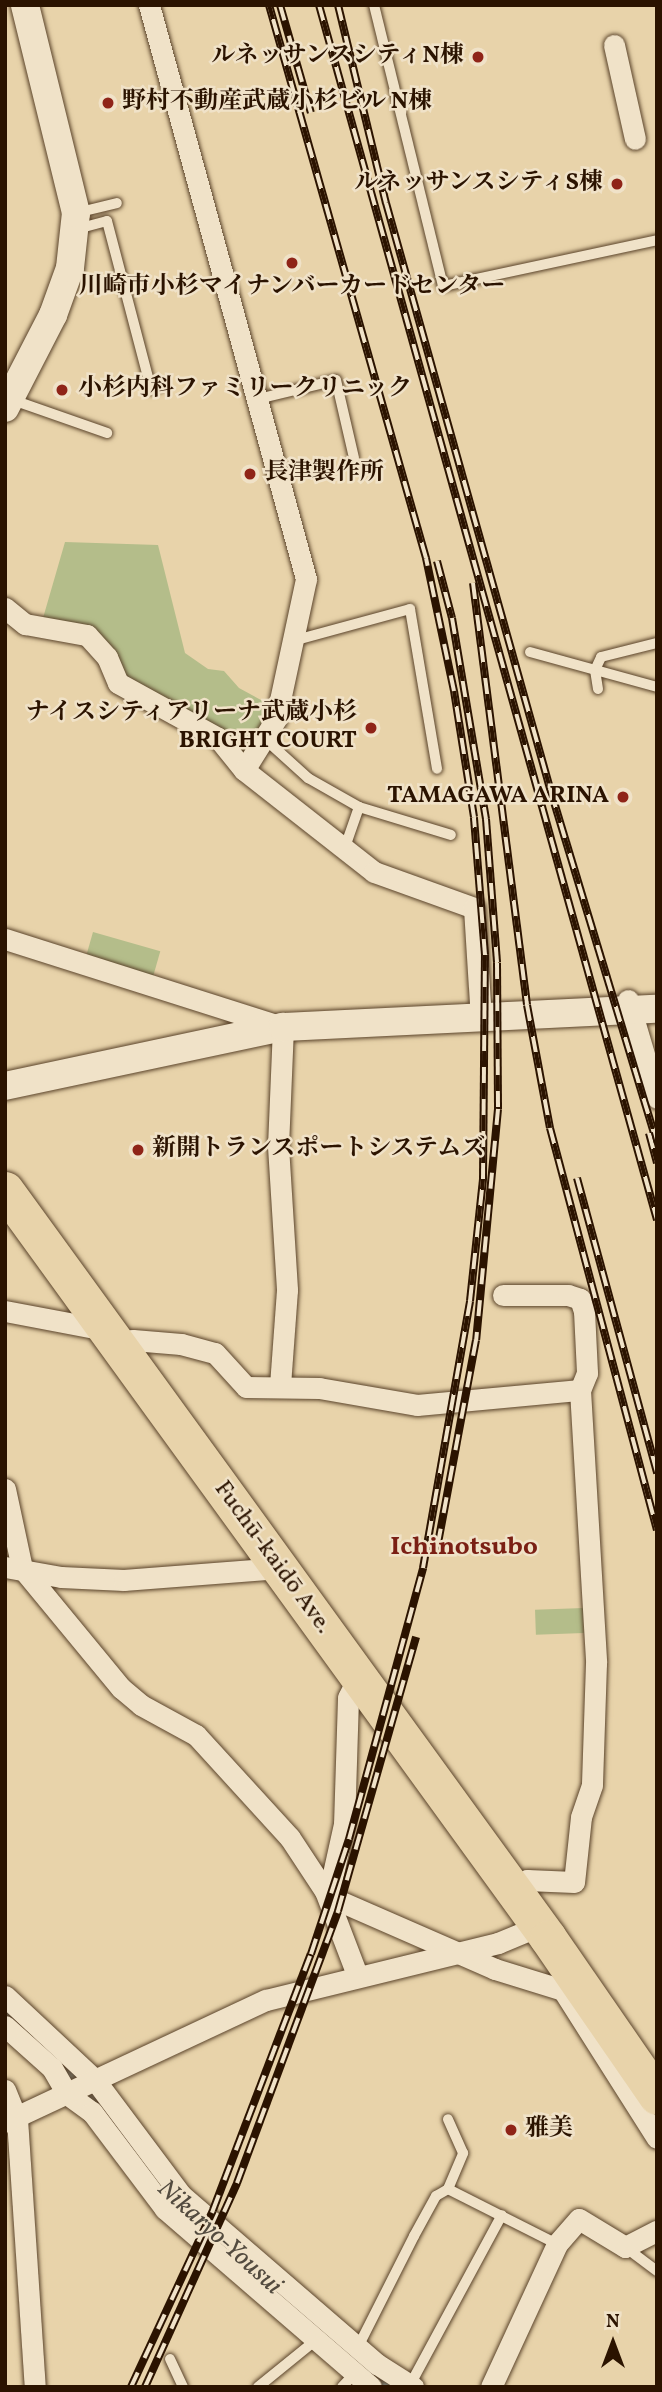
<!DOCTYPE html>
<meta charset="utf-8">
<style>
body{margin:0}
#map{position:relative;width:662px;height:2392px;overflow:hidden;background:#e8d3aa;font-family:Vollkorn,"Noto Serif JP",serif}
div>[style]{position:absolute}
.green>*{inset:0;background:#b4bd8a;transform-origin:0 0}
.river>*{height:32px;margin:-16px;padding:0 16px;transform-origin:16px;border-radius:16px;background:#9eb4b5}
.roads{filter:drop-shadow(0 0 2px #5a432a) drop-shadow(0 0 2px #5a432a)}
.lane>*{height:10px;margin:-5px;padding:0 5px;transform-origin:5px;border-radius:5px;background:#f0e2c8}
.street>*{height:21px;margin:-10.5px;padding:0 10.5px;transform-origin:10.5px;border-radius:10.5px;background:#f0e2c8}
.secondary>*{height:28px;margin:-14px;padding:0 14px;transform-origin:14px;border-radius:14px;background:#f0e2c8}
.highway>*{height:37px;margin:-18.5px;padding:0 18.5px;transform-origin:18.5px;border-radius:18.5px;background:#e8d3aa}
.rail>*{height:8px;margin-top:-4px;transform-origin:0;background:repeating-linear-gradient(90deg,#f0e2c8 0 16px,#2b1300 0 32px);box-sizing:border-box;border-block:2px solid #2b1300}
.dots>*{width:19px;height:19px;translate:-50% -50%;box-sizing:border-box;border:4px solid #f0e2c8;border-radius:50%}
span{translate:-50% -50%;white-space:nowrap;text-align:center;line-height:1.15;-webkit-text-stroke:5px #f0e2c8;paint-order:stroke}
.poi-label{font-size:24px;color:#2b1300;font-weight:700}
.right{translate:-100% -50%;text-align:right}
.left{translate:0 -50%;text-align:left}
.street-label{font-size:24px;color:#2b1300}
.neighbourhood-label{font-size:26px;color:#7a1f14;font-weight:700}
.water-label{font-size:26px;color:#534b3f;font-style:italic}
.frame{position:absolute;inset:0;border:7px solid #2b1300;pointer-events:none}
.north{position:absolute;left:578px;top:2308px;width:70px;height:70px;-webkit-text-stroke:5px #f0e2c8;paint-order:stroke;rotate:0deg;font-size:19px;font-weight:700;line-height:28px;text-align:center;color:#2b1300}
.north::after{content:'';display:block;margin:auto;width:24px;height:32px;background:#2b1300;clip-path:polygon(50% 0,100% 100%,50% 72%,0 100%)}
</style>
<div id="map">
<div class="green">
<i style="clip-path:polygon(65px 542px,158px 545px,185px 653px,208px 669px,224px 671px,239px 688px,272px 706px,246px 755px,123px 675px,120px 663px,43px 618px)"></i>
<i style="left:93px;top:932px;width:70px;height:28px;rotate:16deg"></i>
<i style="left:583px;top:1608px;width:25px;height:48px;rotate:88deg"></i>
</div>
<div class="river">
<i style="left:5px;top:2013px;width:50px;rotate:40.1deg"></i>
<i style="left:43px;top:2045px;width:85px;rotate:48.8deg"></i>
<i style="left:315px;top:2321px;width:100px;rotate:41.3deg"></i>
</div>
<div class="roads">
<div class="lane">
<i style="left:374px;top:5px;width:289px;rotate:76.2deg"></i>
<i style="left:443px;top:286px;width:219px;rotate:-12.1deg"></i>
<i style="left:76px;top:213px;width:42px;rotate:-13.7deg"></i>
<i style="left:77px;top:229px;width:31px;rotate:-15deg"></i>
<i style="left:107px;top:221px;width:174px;rotate:75.3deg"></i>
<i style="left:151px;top:389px;width:10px;rotate:-17deg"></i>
<i style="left:10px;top:399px;width:103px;rotate:19.3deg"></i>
<i style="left:258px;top:399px;width:80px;rotate:-13.7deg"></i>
<i style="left:336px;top:380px;width:80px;rotate:77deg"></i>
<i style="left:296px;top:640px;width:118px;rotate:-15.2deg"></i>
<i style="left:410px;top:609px;width:162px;rotate:80.4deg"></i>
<i style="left:530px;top:652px;width:132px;rotate:15.4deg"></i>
<i style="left:598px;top:689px;width:19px;rotate:-99deg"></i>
<i style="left:595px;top:670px;width:14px;rotate:-65deg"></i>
<i style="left:601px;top:657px;width:58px;rotate:-14deg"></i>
<i style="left:266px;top:740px;width:57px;rotate:42.1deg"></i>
<i style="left:308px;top:778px;width:59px;rotate:29.6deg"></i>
<i style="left:359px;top:807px;width:46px;rotate:109.2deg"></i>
<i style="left:359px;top:807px;width:96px;rotate:16.9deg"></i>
<i style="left:448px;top:2189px;width:122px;rotate:26.8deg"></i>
<i style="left:625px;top:2247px;width:40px;rotate:37deg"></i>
<i style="left:358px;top:2347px;width:124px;rotate:-63.2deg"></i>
<i style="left:414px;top:2236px;width:46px;rotate:-61.2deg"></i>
<i style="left:436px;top:2196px;width:14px;rotate:-30deg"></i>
<i style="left:448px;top:2189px;width:39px;rotate:-67deg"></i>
<i style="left:463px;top:2153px;width:37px;rotate:-114deg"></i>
<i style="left:170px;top:2359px;width:31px;rotate:65deg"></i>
<i style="left:410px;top:2385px;width:193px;rotate:-61.6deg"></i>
<i style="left:258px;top:2387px;width:76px;rotate:-39.1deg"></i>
<i style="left:342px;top:2387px;width:18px;rotate:-47deg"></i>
</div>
<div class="street">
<i style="left:149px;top:5px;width:595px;rotate:74.7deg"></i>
<i style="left:306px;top:579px;width:143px;rotate:102.1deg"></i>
<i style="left:276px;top:719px;width:60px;rotate:122.1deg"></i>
<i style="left:614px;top:45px;width:96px;rotate:77.4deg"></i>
<i style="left:5px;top:608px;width:26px;rotate:39deg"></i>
<i style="left:25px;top:624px;width:63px;rotate:10.1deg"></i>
<i style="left:87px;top:635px;width:30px;rotate:48deg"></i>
<i style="left:107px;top:657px;width:28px;rotate:67deg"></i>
<i style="left:118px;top:683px;width:114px;rotate:28.8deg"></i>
<i style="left:218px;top:738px;width:41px;rotate:50.9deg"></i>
<i style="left:244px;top:770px;width:165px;rotate:38.1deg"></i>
<i style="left:374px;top:872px;width:106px;rotate:19.8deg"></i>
<i style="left:474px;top:908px;width:110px;rotate:86.4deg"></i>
<i style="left:5px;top:939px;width:292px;rotate:17.6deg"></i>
<i style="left:283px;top:1027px;width:119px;rotate:92.4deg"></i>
<i style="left:278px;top:1146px;width:144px;rotate:86.4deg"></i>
<i style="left:287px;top:1290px;width:96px;rotate:94.2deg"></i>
<i style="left:628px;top:1000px;width:102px;rotate:73.5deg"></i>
<i style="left:503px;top:1295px;width:65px"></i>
<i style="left:568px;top:1295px;width:13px;rotate:18deg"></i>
<i style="left:580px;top:1299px;width:13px;rotate:72deg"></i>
<i style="left:584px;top:1311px;width:62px;rotate:87.2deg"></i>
<i style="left:587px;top:1373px;width:18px;rotate:112deg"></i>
<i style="left:580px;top:1390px;width:273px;rotate:86.6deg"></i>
<i style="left:596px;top:1663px;width:122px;rotate:91.9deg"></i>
<i style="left:592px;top:1785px;width:34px;rotate:109deg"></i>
<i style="left:581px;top:1817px;width:65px;rotate:96.1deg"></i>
<i style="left:574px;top:1882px;width:47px;rotate:-177.6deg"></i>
<i style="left:527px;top:1880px;width:18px;rotate:142deg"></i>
<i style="left:5px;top:1311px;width:103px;rotate:10.7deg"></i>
<i style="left:117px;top:1344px;width:16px;rotate:-14deg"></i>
<i style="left:133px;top:1340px;width:48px;rotate:4.8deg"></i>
<i style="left:181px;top:1344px;width:35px;rotate:15deg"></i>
<i style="left:215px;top:1353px;width:46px;rotate:47.6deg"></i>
<i style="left:246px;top:1387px;width:73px;rotate:0.8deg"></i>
<i style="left:319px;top:1388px;width:99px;rotate:9.8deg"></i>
<i style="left:417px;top:1405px;width:164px;rotate:-5.3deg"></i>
<i style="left:5px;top:1489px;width:81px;rotate:77.9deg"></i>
<i style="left:22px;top:1568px;width:156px;rotate:50.5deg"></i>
<i style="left:121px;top:1688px;width:26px;rotate:40deg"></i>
<i style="left:141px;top:1705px;width:63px;rotate:28.6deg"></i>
<i style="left:196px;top:1735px;width:139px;rotate:47.6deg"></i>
<i style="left:290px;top:1838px;width:64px;rotate:56.6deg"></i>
<i style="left:325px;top:1891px;width:90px;rotate:69.1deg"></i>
<i style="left:5px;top:1567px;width:57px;rotate:10.1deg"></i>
<i style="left:61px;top:1577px;width:63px;rotate:2.7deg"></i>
<i style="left:124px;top:1580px;width:155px;rotate:-4.4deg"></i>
<i style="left:358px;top:1678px;width:22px;rotate:117deg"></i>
<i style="left:348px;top:1698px;width:126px;rotate:91.8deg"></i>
<i style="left:344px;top:1824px;width:74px;rotate:102.5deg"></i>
<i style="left:328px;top:1896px;width:182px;rotate:23.6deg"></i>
<i style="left:495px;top:1969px;width:71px;rotate:17.2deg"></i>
<i style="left:563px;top:1990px;width:175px;rotate:57.6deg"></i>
<i style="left:5px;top:1996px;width:123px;rotate:43deg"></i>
<i style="left:95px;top:2080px;width:144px;rotate:53.2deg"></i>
<i style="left:181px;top:2195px;width:259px;rotate:40.8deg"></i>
<i style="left:377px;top:2364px;width:43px;rotate:32.6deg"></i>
<i style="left:5px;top:2026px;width:63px;rotate:41.8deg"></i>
<i style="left:52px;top:2068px;width:30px;rotate:60deg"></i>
<i style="left:67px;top:2094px;width:31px;rotate:36deg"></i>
<i style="left:92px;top:2112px;width:121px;rotate:53deg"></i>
<i style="left:165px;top:2209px;width:272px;rotate:40.8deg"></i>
<i style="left:5px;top:2090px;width:31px;rotate:68deg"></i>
<i style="left:17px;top:2119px;width:269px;rotate:86.2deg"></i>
<i style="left:5px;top:2122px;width:288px;rotate:-25.1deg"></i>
<i style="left:266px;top:2000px;width:239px;rotate:-13.8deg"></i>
<i style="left:498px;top:1943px;width:44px;rotate:-22.5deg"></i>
<i style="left:491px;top:2387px;width:157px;rotate:-65.2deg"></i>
<i style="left:557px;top:2244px;width:33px;rotate:-49deg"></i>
<i style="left:579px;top:2219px;width:54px;rotate:31.3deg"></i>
<i style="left:625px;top:2247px;width:36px;rotate:-27deg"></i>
</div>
<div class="secondary">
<i style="left:5px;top:408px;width:105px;rotate:-62.7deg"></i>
<i style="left:53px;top:315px;width:50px;rotate:-70.1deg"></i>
<i style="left:70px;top:268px;width:55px;rotate:-83.8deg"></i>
<i style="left:76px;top:213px;width:214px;rotate:-103.8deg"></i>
<i style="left:5px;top:1086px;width:284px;rotate:-12deg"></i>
<i style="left:283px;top:1027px;width:374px;rotate:-2.8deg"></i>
</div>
<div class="highway">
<i style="left:5px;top:1190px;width:924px;rotate:54.02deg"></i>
<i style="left:548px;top:1938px;width:192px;rotate:55.4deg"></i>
</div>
</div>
<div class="rail">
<i style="left:280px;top:5px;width:112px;rotate:74deg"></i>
<i style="left:319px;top:5px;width:1261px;rotate:74.45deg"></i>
<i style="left:338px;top:5px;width:204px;rotate:76.4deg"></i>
<i style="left:386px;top:203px;width:612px;rotate:74.35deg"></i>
<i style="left:551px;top:792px;width:366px;rotate:73.2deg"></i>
<i style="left:437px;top:561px;width:59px;rotate:75.3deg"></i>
<i style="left:452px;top:618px;width:204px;rotate:80.4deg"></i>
<i style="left:486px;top:819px;width:144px;rotate:85.6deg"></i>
<i style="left:497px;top:963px;width:146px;rotate:89.6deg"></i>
<i style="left:498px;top:1109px;width:232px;rotate:95.4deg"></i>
<i style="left:476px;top:1340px;width:213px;rotate:100.6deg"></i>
<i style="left:473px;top:583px;width:425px;rotate:82.7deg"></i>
<i style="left:527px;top:1005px;width:125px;rotate:79.4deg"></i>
<i style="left:550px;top:1128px;width:416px;rotate:75.1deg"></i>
<i style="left:649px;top:1133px;width:31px;rotate:75deg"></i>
<i style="left:577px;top:1178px;width:306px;rotate:74.8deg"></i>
<i style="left:131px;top:2387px;width:195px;rotate:-65.1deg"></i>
<i style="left:213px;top:2210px;width:274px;rotate:-69.1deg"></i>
<i style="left:311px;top:1954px;width:121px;rotate:-71.7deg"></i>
<i style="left:349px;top:1839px;width:281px;rotate:-74.7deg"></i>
<i style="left:423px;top:1568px;width:271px;rotate:-80deg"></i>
<i style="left:470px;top:1301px;width:123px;rotate:-83.9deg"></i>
<i style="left:483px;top:1179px;width:224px;rotate:-89.5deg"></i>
<i style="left:485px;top:955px;width:138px;rotate:-94.6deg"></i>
<i style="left:474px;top:817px;width:128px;rotate:-99deg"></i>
<i style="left:454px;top:691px;width:136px;rotate:-101.9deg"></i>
<i style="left:426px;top:558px;width:575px;rotate:-105.85deg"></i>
<i style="left:145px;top:2387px;width:224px;rotate:-65.7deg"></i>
<i style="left:237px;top:2183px;width:290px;rotate:-69.6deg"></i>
<i style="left:338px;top:1911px;width:285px;rotate:-74.1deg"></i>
</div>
<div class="dots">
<i style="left:478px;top:57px;background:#8f2418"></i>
<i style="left:108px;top:103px;background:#8f2418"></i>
<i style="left:617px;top:184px;background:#8f2418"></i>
<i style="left:292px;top:263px;background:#8f2418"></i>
<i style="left:62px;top:390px;background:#8f2418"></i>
<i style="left:250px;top:474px;background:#8f2418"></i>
<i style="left:371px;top:728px;background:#8f2418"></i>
<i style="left:623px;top:797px;background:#8f2418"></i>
<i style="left:138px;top:1150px;background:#8f2418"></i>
<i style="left:511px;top:2130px;background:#8f2418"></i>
</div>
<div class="poi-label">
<span class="right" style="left:464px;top:57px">ルネッサンスシティN棟</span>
<span class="left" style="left:122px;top:103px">野村不動産武蔵小杉ビル N棟</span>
<span class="right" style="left:603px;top:184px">ルネッサンスシティS棟</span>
<span style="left:292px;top:288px">川崎市小杉マイナンバーカードセンター</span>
<span class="left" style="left:78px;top:390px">小杉内科ファミリークリニック</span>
<span class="left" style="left:264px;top:474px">長津製作所</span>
<span class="right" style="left:357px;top:728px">ナイスシティアリーナ武蔵小杉<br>BRIGHT COURT</span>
<span class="right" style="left:609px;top:797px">TAMAGAWA ARINA</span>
<span class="left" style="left:152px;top:1150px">新開トランスポートシステムズ</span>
<span class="left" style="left:525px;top:2130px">雅美</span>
</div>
<div class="street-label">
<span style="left:272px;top:1558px;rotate:54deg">Fuchū-kaidō Ave.</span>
</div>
<div class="neighbourhood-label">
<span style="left:464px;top:1548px">Ichinotsubo</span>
</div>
<div class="water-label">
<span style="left:219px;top:2238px;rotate:42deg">Nikaryo-Yousui</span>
</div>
<div class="frame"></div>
<div class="north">N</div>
</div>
